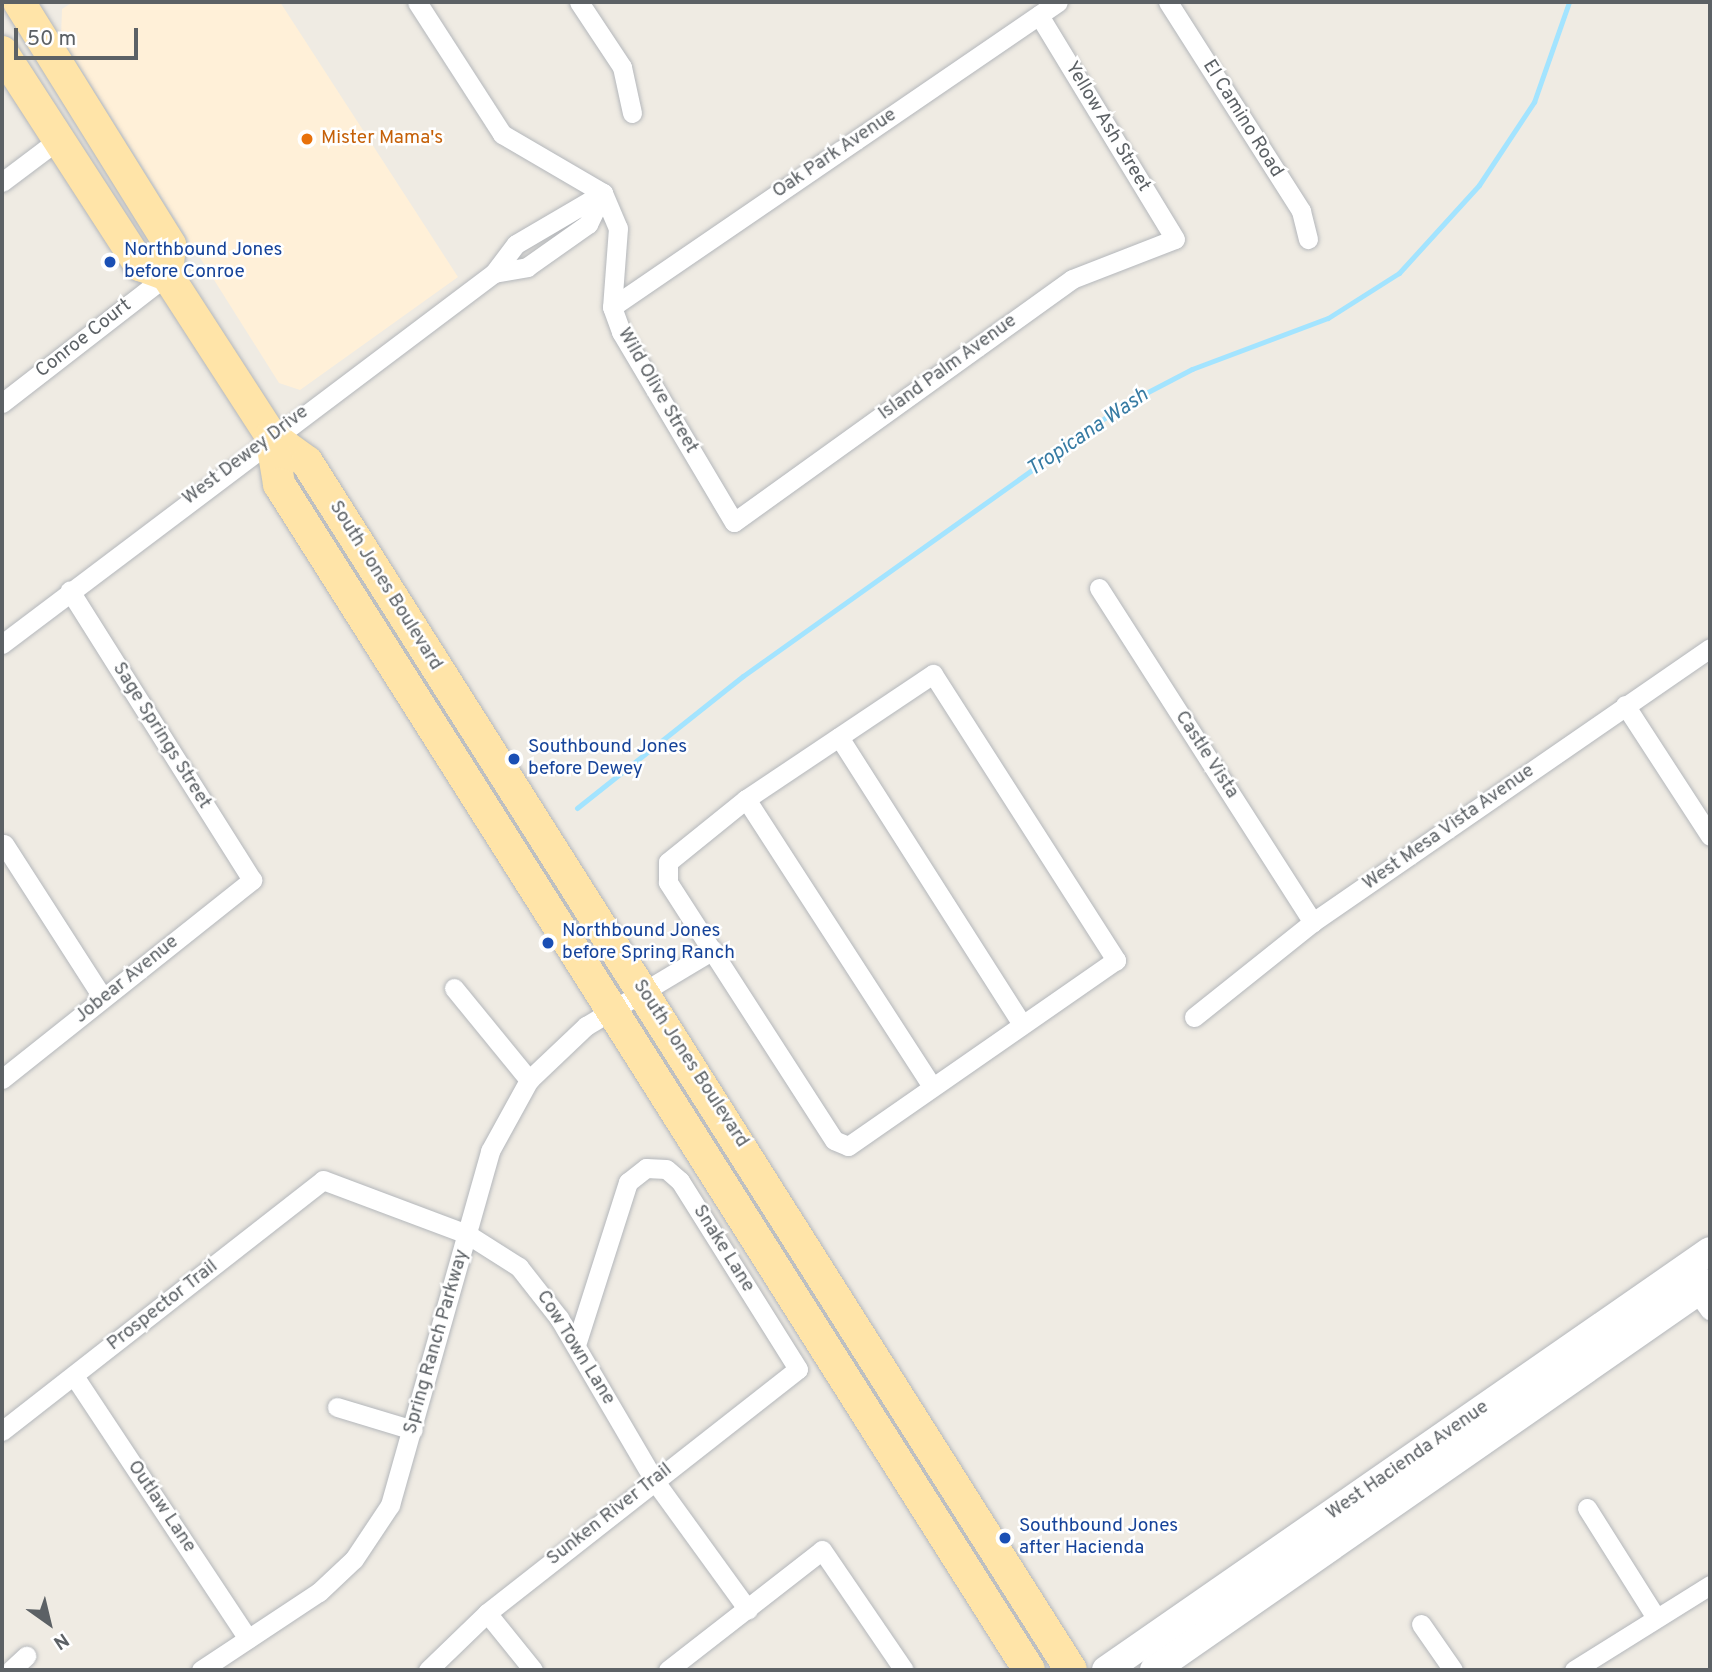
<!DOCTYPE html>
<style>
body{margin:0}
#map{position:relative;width:1712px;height:1672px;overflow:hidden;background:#efebe3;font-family:Overpass,sans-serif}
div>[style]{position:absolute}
.commercial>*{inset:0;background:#fff0d8}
.stream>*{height:5px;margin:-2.5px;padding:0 2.5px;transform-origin:2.5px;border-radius:2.5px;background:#a3e4ff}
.roads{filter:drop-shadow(0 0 2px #b4b7bb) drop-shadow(0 0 2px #b4b7bb)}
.minor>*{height:19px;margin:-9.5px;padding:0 9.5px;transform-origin:9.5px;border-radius:9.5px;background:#fff}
.secondary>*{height:28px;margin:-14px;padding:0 14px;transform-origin:14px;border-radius:14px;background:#fff}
.primary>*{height:32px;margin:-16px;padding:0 16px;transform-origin:16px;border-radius:16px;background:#ffe4a8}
.dots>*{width:19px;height:19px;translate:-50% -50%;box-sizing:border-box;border:4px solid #fff;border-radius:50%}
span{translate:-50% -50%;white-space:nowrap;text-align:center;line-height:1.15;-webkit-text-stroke:5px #fff;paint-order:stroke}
.street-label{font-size:19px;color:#5c6165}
.food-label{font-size:19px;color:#c56008}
.left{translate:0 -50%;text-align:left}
.transit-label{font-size:19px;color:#164399}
.water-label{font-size:21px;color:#377ba3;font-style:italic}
.frame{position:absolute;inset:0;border:4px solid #5c6165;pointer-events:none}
.north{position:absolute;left:14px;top:1588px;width:70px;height:70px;-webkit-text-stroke:5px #fff;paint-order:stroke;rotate:146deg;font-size:19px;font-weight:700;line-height:28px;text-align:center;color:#5c6165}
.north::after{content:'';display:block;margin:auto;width:24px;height:32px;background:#5c6165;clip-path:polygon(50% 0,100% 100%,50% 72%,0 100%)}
.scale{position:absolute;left:14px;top:28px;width:124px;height:32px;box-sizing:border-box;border:4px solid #5c6165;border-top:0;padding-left:9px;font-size:21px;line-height:24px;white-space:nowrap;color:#5c6165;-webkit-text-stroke:5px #fff;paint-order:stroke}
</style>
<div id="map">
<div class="commercial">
<i style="clip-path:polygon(73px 2px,280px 2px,458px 277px,300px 390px,279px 383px,61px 37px,62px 9px)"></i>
</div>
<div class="stream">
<i style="left:577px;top:808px;width:212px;rotate:-38.5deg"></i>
<i style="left:743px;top:676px;width:465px;rotate:-35.5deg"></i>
<i style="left:1121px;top:406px;width:80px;rotate:-27.5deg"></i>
<i style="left:1192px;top:369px;width:145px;rotate:-20.6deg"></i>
<i style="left:1328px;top:318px;width:84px;rotate:-32.4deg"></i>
<i style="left:1399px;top:273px;width:119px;rotate:-47.7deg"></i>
<i style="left:1479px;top:185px;width:100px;rotate:-56.5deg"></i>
<i style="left:1534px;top:102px;width:106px;rotate:-70.7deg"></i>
</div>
<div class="roads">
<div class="minor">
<i style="left:417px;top:2px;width:157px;rotate:57.2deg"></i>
<i style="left:502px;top:134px;width:117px;rotate:30.3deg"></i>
<i style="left:603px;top:193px;width:38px;rotate:67deg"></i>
<i style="left:618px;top:228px;width:79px;rotate:94.3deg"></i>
<i style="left:612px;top:307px;width:27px;rotate:70deg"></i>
<i style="left:621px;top:332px;width:221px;rotate:59.3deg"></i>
<i style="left:734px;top:522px;width:416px;rotate:-35.7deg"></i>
<i style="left:1072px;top:279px;width:110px;rotate:-21.2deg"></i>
<i style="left:1175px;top:239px;width:262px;rotate:-121.3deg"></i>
<i style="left:579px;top:2px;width:78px;rotate:56.5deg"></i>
<i style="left:622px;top:67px;width:47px;rotate:77.7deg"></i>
<i style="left:1168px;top:2px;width:248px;rotate:57.5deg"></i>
<i style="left:1301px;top:211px;width:29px;rotate:76deg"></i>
<i style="left:2px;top:182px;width:71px;rotate:-37deg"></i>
<i style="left:494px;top:273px;width:34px;rotate:-10deg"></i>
<i style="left:527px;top:267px;width:75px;rotate:-35.2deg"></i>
<i style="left:588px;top:224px;width:34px;rotate:-64deg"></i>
<i style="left:612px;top:307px;width:540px;rotate:-34.37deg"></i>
<i style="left:2px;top:403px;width:209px;rotate:-37.8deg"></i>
<i style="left:1099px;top:588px;width:397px;rotate:57.4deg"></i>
<i style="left:2px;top:644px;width:616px;rotate:-37.02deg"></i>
<i style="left:494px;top:273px;width:36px;rotate:-53deg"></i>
<i style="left:516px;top:244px;width:101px;rotate:-30.4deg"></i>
<i style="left:933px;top:674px;width:340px;rotate:57.4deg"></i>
<i style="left:1116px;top:960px;width:326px;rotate:145.2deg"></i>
<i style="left:848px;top:1146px;width:15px;rotate:-157deg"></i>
<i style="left:834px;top:1140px;width:307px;rotate:-122.8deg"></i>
<i style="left:668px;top:882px;width:20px;rotate:-90deg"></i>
<i style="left:668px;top:862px;width:100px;rotate:-38.9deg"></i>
<i style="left:746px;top:799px;width:225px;rotate:-33.8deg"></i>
<i style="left:1625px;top:705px;width:156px;rotate:57deg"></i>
<i style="left:839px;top:737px;width:340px;rotate:57.5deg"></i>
<i style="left:746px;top:799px;width:342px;rotate:57.1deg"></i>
<i style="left:4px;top:844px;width:183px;rotate:57.3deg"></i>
<i style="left:454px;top:988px;width:119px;rotate:50.8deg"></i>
<i style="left:1194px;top:1017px;width:152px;rotate:-38.6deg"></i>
<i style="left:1313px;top:922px;width:482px;rotate:-34.6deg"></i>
<i style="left:2px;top:1079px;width:320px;rotate:-38.5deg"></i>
<i style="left:252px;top:880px;width:342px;rotate:-122.2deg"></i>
<i style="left:1690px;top:1283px;width:34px;rotate:54deg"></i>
<i style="left:74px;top:1376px;width:315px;rotate:56.5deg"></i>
<i style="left:337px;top:1407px;width:79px;rotate:16.8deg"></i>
<i style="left:2px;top:1431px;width:407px;rotate:-38deg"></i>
<i style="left:323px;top:1180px;width:154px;rotate:20.6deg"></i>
<i style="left:467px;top:1234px;width:62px;rotate:32.4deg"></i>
<i style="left:519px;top:1267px;width:65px;rotate:51.9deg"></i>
<i style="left:559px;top:1318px;width:188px;rotate:59.6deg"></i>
<i style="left:654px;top:1480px;width:160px;rotate:54.1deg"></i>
<i style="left:1587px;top:1508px;width:128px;rotate:57.8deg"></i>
<i style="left:487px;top:1613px;width:73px;rotate:51.1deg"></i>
<i style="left:1421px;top:1624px;width:56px;rotate:55.2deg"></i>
<i style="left:11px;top:1670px;width:21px;rotate:-43deg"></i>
<i style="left:201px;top:1670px;width:141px;rotate:-33.5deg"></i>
<i style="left:319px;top:1592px;width:48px;rotate:-43.3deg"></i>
<i style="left:354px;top:1559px;width:65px;rotate:-56.3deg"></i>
<i style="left:390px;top:1505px;width:368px;rotate:-74.2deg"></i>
<i style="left:490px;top:1151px;width:81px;rotate:-61.2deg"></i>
<i style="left:529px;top:1080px;width:79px;rotate:-43.5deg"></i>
<i style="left:586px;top:1026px;width:148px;rotate:-30.9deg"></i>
<i style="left:428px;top:1670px;width:82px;rotate:-44deg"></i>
<i style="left:487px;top:1613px;width:395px;rotate:-38.1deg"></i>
<i style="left:798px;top:1369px;width:222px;rotate:-122.1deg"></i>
<i style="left:680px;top:1181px;width:18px;rotate:-139deg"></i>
<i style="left:666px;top:1169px;width:20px;rotate:-177deg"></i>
<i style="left:646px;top:1168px;width:23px;rotate:142deg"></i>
<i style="left:628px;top:1182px;width:171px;rotate:107.7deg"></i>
<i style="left:668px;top:1670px;width:195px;rotate:-37.9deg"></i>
<i style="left:822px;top:1550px;width:145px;rotate:55.7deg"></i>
<i style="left:1574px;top:1670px;width:160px;rotate:-32deg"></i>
</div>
<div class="secondary">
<i style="left:1106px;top:1670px;width:735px;rotate:-34.75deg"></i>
<i style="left:1154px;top:1670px;width:677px;rotate:-34.84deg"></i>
</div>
<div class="primary">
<i style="left:19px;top:2px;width:286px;rotate:58.1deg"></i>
<i style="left:170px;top:245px;width:30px;rotate:96deg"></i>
<i style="left:2px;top:52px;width:254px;rotate:57.1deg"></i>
<i style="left:140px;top:265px;width:29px;rotate:20deg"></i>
<i style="left:167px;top:275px;width:192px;rotate:57.1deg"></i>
<i style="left:271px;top:436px;width:44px;rotate:35.8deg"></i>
<i style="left:307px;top:462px;width:1429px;rotate:57.69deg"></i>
<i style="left:271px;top:436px;width:49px;rotate:80.5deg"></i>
<i style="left:279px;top:484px;width:1403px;rotate:57.69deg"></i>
</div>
</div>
<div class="dots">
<i style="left:307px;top:139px;background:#e8710a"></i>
<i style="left:110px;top:262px;background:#1a4fb4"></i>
<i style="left:514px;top:759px;background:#1a4fb4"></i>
<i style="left:548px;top:943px;background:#1a4fb4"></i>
<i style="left:1005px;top:1538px;background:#1a4fb4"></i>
</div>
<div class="street-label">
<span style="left:1242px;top:119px;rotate:58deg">El Camino Road</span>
<span style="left:1107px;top:127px;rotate:59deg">Yellow Ash Street</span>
<span style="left:835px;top:154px;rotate:-34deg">Oak Park Avenue</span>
<span style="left:84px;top:339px;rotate:-38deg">Conroe Court</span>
<span style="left:948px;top:368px;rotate:-36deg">Island Palm Avenue</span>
<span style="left:657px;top:391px;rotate:60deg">Wild Olive Street</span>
<span style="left:246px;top:456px;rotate:-37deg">West Dewey Drive</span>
<span style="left:385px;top:586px;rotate:58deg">South Jones Boulevard</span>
<span style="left:161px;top:736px;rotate:58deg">Sage Springs Street</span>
<span style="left:1206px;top:755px;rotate:57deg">Castle Vista</span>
<span style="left:1449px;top:828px;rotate:-35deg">West Mesa Vista Avenue</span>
<span style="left:127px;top:980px;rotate:-39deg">Jobear Avenue</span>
<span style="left:690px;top:1064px;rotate:57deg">South Jones Boulevard</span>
<span style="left:723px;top:1249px;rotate:58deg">Snake Lane</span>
<span style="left:163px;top:1306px;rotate:-38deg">Prospector Trail</span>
<span style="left:437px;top:1342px;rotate:-74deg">Spring Ranch Parkway</span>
<span style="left:575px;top:1348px;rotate:58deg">Cow Town Lane</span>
<span style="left:1408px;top:1461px;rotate:-35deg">West Hacienda Avenue</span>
<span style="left:161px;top:1507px;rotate:56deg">Outlaw Lane</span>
<span style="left:610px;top:1515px;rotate:-38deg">Sunken River Trail</span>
</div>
<div class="food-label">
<span class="left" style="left:321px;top:139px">Mister Mama's</span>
</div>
<div class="transit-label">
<span class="left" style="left:124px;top:262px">Northbound Jones<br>before Conroe</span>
<span class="left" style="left:528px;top:759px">Southbound Jones<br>before Dewey</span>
<span class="left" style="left:562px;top:943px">Northbound Jones<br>before Spring Ranch</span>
<span class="left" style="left:1019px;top:1538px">Southbound Jones<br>after Hacienda</span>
</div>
<div class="water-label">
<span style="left:1088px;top:433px;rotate:-34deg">Tropicana Wash</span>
</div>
<div class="frame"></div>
<div class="north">N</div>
<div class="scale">50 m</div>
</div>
